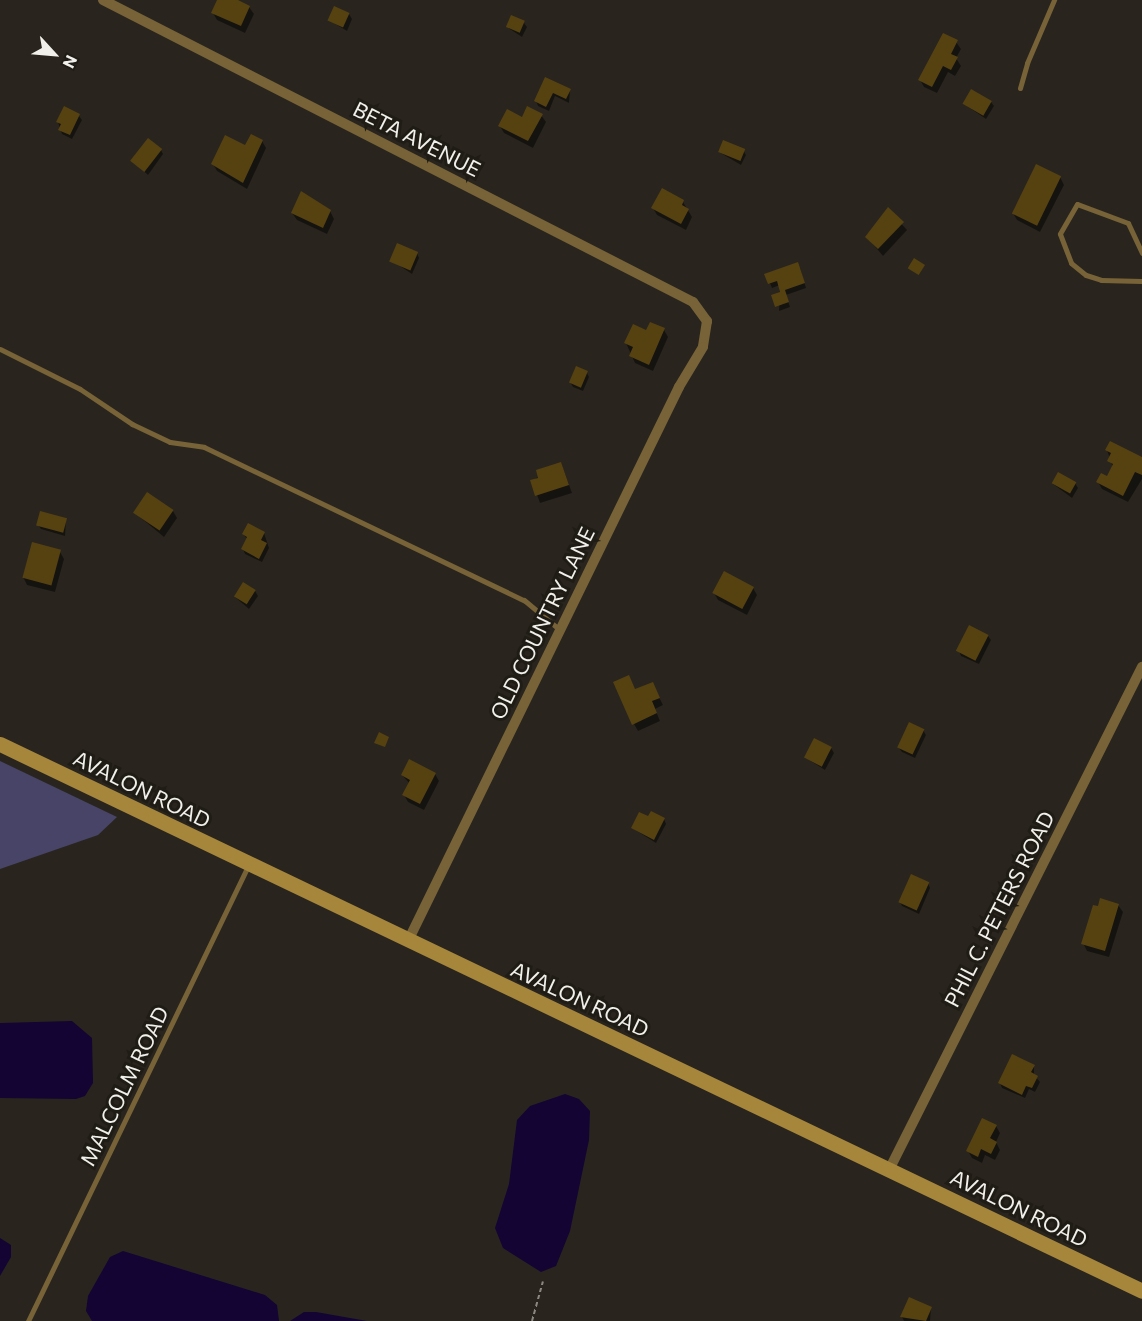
<!DOCTYPE html>
<style>
body{margin:0}
#map{position:relative;width:1142px;height:1321px;overflow:hidden;background:#29251e;font-family:Commissioner,sans-serif}
div>[style]{position:absolute}
.green>*{inset:0;background:#484468}
.water>*{inset:0;background:#130434}
.shadow>*{inset:0;background:#0007}
.building>*{inset:0;background:#564211;transform-origin:0 0}
.path>*{height:2px;margin-top:-1px;transform-origin:0;background:repeating-linear-gradient(90deg,#8b8882 0 4.5px,transparent 0 7.5px)}
.service>*{height:5px;margin:-2.5px;padding:0 2.5px;transform-origin:2.5px;border-radius:2.5px;background:#776337}
.minor>*{height:10px;margin:-5px;padding:0 5px;transform-origin:5px;border-radius:5px;background:#776337}
.secondary>*{height:15px;margin:-7.5px;padding:0 7.5px;transform-origin:7.5px;border-radius:7.5px;background:#a6863b}
span{translate:-50% -50%;white-space:nowrap;text-align:center;line-height:1.15;-webkit-text-stroke:6px #1f1c15;paint-order:stroke}
.street-label{font-size:21px;color:#f2f0eb}
.north{position:absolute;left:24px;top:24px;width:60px;height:60px;-webkit-text-stroke:4px #1f1c15;paint-order:stroke;rotate:116deg;font-size:16px;font-weight:700;line-height:24px;text-align:center;color:#f2f0eb}
.north::after{content:'';display:block;margin:auto;width:21px;height:27px;background:#f2f0eb;clip-path:polygon(50% 0,100% 100%,50% 72%,0 100%)}
</style>
<div id="map">
<div class="green">
<i style="clip-path:polygon(0 761px,117px 817px,98px 835px,0 869px)"></i>
</div>
<div class="water">
<i style="clip-path:polygon(72px 1021px,92px 1038px,93px 1083px,85px 1096px,76px 1099px,0 1098px,0 1023px)"></i>
<i style="clip-path:polygon(565px 1094px,579px 1099px,590px 1111px,589px 1140px,570px 1231px,556px 1266px,541px 1272px,503px 1248px,495px 1228px,509px 1184px,517px 1120px,530px 1106px)"></i>
<i style="clip-path:polygon(0 1238px,11px 1245px,11px 1257px,0 1276px)"></i>
<i style="clip-path:polygon(123px 1251px,265px 1295px,277px 1305px,279px 1321px,92px 1321px,86px 1311px,88px 1296px,110px 1257px)"></i>
<i style="clip-path:polygon(304px 1312px,316px 1312px,367px 1321px,290px 1321px)"></i>
</div>
<div class="shadow">
<i style="clip-path:polygon(219px 0,234px 0,249px 7px,254px 14px,245px 33px,217px 20px,213px 13px)"></i>
<i style="clip-path:polygon(349px 14px,352px 19px,347px 31px,329px 20px)"></i>
<i style="clip-path:polygon(524px 23px,527px 27px,522px 37px,507px 27px)"></i>
<i style="clip-path:polygon(956px 42px,961px 49px,956px 58px,961px 66px,955px 76px,948px 72px,937px 93px,924px 87px,920px 80px)"></i>
<i style="clip-path:polygon(546px 79px,570px 90px,569px 103px,555px 96px,549px 111px,538px 106px,536px 101px)"></i>
<i style="clip-path:polygon(991px 102px,994px 106px,986px 119px,964px 104px)"></i>
<i style="clip-path:polygon(541px 115px,546px 122px,533px 148px,504px 133px,500px 126px)"></i>
<i style="clip-path:polygon(79px 116px,82px 120px,72px 139px,62px 134px,58px 122px)"></i>
<i style="clip-path:polygon(262px 141px,266px 148px,247px 189px,217px 171px,213px 164px)"></i>
<i style="clip-path:polygon(161px 150px,163px 154px,148px 175px,133px 161px)"></i>
<i style="clip-path:polygon(743px 150px,746px 155px,741px 165px,719px 152px)"></i>
<i style="clip-path:polygon(1060px 177px,1064px 185px,1040px 232px,1017px 220px,1013px 213px)"></i>
<i style="clip-path:polygon(683px 202px,692px 217px,686px 230px,657px 215px,653px 208px)"></i>
<i style="clip-path:polygon(888px 209px,907px 230px,883px 256px,867px 237px)"></i>
<i style="clip-path:polygon(330px 211px,334px 219px,327px 234px,297px 220px,292px 213px)"></i>
<i style="clip-path:polygon(417px 253px,419px 258px,412px 274px,391px 260px)"></i>
<i style="clip-path:polygon(800px 268px,806px 288px,786px 295px,790px 307px,779px 311px,780px 285px,772px 288px,766px 274px)"></i>
<i style="clip-path:polygon(664px 330px,668px 337px,653px 371px,635px 363px,626px 343px,647px 332px)"></i>
<i style="clip-path:polygon(587px 373px,589px 377px,583px 391px,573px 387px,570px 382px)"></i>
<i style="clip-path:polygon(1107px 450px,1142px 459px,1142px 479px,1128px 502px,1102px 489px,1098px 482px,1108px 478px,1113px 468px)"></i>
<i style="clip-path:polygon(561px 463px,572px 493px,540px 503px,532px 481px)"></i>
<i style="clip-path:polygon(1075px 483px,1078px 488px,1072px 498px,1053px 484px)"></i>
<i style="clip-path:polygon(173px 511px,177px 518px,164px 537px,135px 513px)"></i>
<i style="clip-path:polygon(66px 519px,65px 536px,41px 529px,38px 525px)"></i>
<i style="clip-path:polygon(264px 533px,269px 548px,262px 562px,245px 554px,243px 549px,248px 540px,243px 534px)"></i>
<i style="clip-path:polygon(60px 552px,64px 559px,55px 592px,27px 585px,23px 577px)"></i>
<i style="clip-path:polygon(753px 588px,757px 595px,747px 615px,718px 600px,714px 593px)"></i>
<i style="clip-path:polygon(255px 591px,258px 596px,249px 609px,235px 597px)"></i>
<i style="clip-path:polygon(988px 636px,991px 640px,979px 664px,961px 656px,959px 651px)"></i>
<i style="clip-path:polygon(636px 691px,656px 691px,663px 705px,655px 709px,660px 721px,638px 731px,634px 724px)"></i>
<i style="clip-path:polygon(923px 730px,926px 735px,915px 758px,902px 752px,899px 748px)"></i>
<i style="clip-path:polygon(831px 748px,834px 753px,825px 770px,806px 758px)"></i>
<i style="clip-path:polygon(435px 774px,439px 781px,424px 810px,408px 802px,404px 795px,410px 784px,402px 775px)"></i>
<i style="clip-path:polygon(648px 818px,664px 819px,666px 824px,656px 843px,632px 828px)"></i>
<i style="clip-path:polygon(928px 883px,930px 888px,919px 914px,902px 906px,900px 902px)"></i>
<i style="clip-path:polygon(1118px 905px,1123px 912px,1109px 957px,1087px 951px,1083px 943px)"></i>
<i style="clip-path:polygon(1034px 1066px,1034px 1075px,1040px 1082px,1035px 1092px,1029px 1089px,1025px 1098px,1002px 1088px,1000px 1083px)"></i>
<i style="clip-path:polygon(996px 1126px,1000px 1133px,996px 1142px,1000px 1150px,995px 1160px,985px 1155px,982px 1163px,972px 1158px,968px 1151px)"></i>
<i style="clip-path:polygon(931px 1308px,930px 1321px,904px 1321px,902px 1317px)"></i>
</div>
<div class="building">
<i style="clip-path:polygon(217px 0,238px 0,250px 6px,241px 26px,211px 13px)"></i>
<i style="left:334px;top:6px;width:17px;height:16px;rotate:24deg"></i>
<i style="left:511px;top:15px;width:15px;height:13px;rotate:23deg"></i>
<i style="clip-path:polygon(943px 33px,958px 40px,951px 54px,958px 57px,951px 70px,943px 66px,932px 87px,918px 80px)"></i>
<i style="clip-path:polygon(545px 77px,571px 89px,566px 99px,553px 93px,546px 107px,534px 101px)"></i>
<i style="left:971px;top:89px;width:24px;height:17px;rotate:30deg"></i>
<i style="clip-path:polygon(64px 106px,80px 114px,70px 135px,58px 130px,61px 124px,56px 122px)"></i>
<i style="clip-path:polygon(527px 106px,543px 114px,528px 141px,498px 126px,507px 109px,522px 117px)"></i>
<i style="clip-path:polygon(251px 134px,263px 140px,243px 183px,211px 164px,225px 135px,245px 145px)"></i>
<i style="left:148px;top:138px;width:18px;height:29px;rotate:38deg"></i>
<i style="left:723px;top:140px;width:24px;height:13px;rotate:22deg"></i>
<i style="left:1036px;top:164px;width:28px;height:55px;rotate:26deg"></i>
<i style="clip-path:polygon(662px 188px,684px 200px,682px 205px,689px 209px,681px 224px,651px 208px)"></i>
<i style="clip-path:polygon(301px 191px,331px 210px,323px 228px,291px 213px)"></i>
<i style="clip-path:polygon(888px 207px,904px 222px,878px 249px,865px 237px)"></i>
<i style="left:397px;top:243px;width:23px;height:20px;rotate:23deg"></i>
<i style="left:914px;top:258px;width:13px;height:12px;rotate:32deg"></i>
<i style="clip-path:polygon(798px 262px,805px 283px,785px 290px,789px 302px,775px 307px,771px 295px,780px 292px,777px 281px,768px 284px,764px 274px)"></i>
<i style="clip-path:polygon(650px 322px,665px 328px,649px 365px,629px 356px,633px 347px,624px 343px,633px 324px,646px 330px)"></i>
<i style="left:576px;top:366px;width:13px;height:18px;rotate:23deg"></i>
<i style="clip-path:polygon(1110px 441px,1142px 457px,1142px 475px,1135px 472px,1123px 496px,1096px 482px,1101px 473px,1107px 476px,1113px 464px,1107px 461px,1111px 453px,1105px 450px)"></i>
<i style="clip-path:polygon(561px 462px,569px 485px,535px 496px,530px 480px,538px 478px,536px 470px)"></i>
<i style="left:1058px;top:472px;width:21px;height:13px;rotate:29deg"></i>
<i style="left:147px;top:492px;width:32px;height:25px;rotate:34deg"></i>
<i style="left:40px;top:511px;width:28px;height:15px;rotate:15deg"></i>
<i style="clip-path:polygon(248px 523px,265px 532px,261px 540px,267px 543px,259px 559px,241px 549px,247px 537px,242px 534px)"></i>
<i style="left:32px;top:542px;width:30px;height:37px;rotate:15deg"></i>
<i style="left:724px;top:571px;width:34px;height:25px;rotate:28deg"></i>
<i style="left:243px;top:582px;width:15px;height:17px;rotate:32deg"></i>
<i style="left:969px;top:625px;width:22px;height:29px;rotate:27deg"></i>
<i style="clip-path:polygon(629px 675px,635px 689px,653px 682px,660px 698px,652px 701px,657px 713px,632px 725px,613px 682px)"></i>
<i style="left:909px;top:722px;width:17px;height:28px;rotate:25deg"></i>
<i style="clip-path:polygon(379px 732px,389px 737px,385px 747px,374px 743px)"></i>
<i style="left:814px;top:738px;width:20px;height:22px;rotate:27deg"></i>
<i style="clip-path:polygon(409px 759px,436px 773px,420px 804px,402px 795px,410px 780px,401px 775px)"></i>
<i style="clip-path:polygon(651px 811px,665px 818px,654px 840px,631px 828px,639px 812px,648px 816px)"></i>
<i style="left:911px;top:874px;width:20px;height:31px;rotate:24deg"></i>
<i style="clip-path:polygon(1100px 898px,1119px 904px,1105px 951px,1081px 944px,1093px 905px,1098px 906px)"></i>
<i style="clip-path:polygon(1012px 1054px,1035px 1065px,1031px 1072px,1038px 1076px,1032px 1088px,1026px 1086px,1022px 1095px,998px 1083px)"></i>
<i style="clip-path:polygon(982px 1118px,997px 1125px,990px 1138px,997px 1142px,991px 1154px,981px 1149px,978px 1157px,966px 1151px)"></i>
<i style="clip-path:polygon(909px 1297px,932px 1307px,926px 1321px,900px 1317px)"></i>
</div>
<div class="path">
<i style="left:532px;top:1321px;width:41px;rotate:-74.6deg"></i>
</div>
<div class="service">
<i style="left:1020px;top:88px;width:26px;rotate:-74deg"></i>
<i style="left:1027px;top:63px;width:69px;rotate:-66.8deg"></i>
<i style="left:1142px;top:253px;width:33px;rotate:-115deg"></i>
<i style="left:1128px;top:223px;width:54px;rotate:-159.6deg"></i>
<i style="left:1077px;top:204px;width:34px;rotate:120deg"></i>
<i style="left:1060px;top:234px;width:31px;rotate:69deg"></i>
<i style="left:1071px;top:263px;width:19px;rotate:39deg"></i>
<i style="left:1086px;top:275px;width:16px;rotate:18deg"></i>
<i style="left:1101px;top:280px;width:41px;rotate:1.4deg"></i>
<i style="left:0;top:349px;width:89px;rotate:26.6deg"></i>
<i style="left:80px;top:389px;width:63px;rotate:33.9deg"></i>
<i style="left:132px;top:424px;width:42px;rotate:25.3deg"></i>
<i style="left:170px;top:442px;width:34px;rotate:8deg"></i>
<i style="left:204px;top:447px;width:355px;rotate:25.6deg"></i>
<i style="left:524px;top:600px;width:47px;rotate:39.8deg"></i>
<i style="left:28px;top:1321px;width:505px;rotate:-64.2deg"></i>
</div>
<div class="minor">
<i style="left:103px;top:0;width:663px;rotate:27.11deg"></i>
<i style="left:693px;top:302px;width:24px;rotate:54deg"></i>
<i style="left:707px;top:321px;width:26px;rotate:99deg"></i>
<i style="left:703px;top:347px;width:47px;rotate:121deg"></i>
<i style="left:679px;top:387px;width:617px;rotate:116.07deg"></i>
<i style="left:890px;top:1168px;width:561px;rotate:-63.3deg"></i>
</div>
<div class="secondary">
<i style="left:0;top:744px;width:1266px;rotate:25.59deg"></i>
</div>
<div class="street-label">
<span style="left:417px;top:139px;rotate:27deg">BETA AVENUE</span>
<span style="left:542px;top:623px;rotate:-64deg">OLD COUNTRY LANE</span>
<span style="left:142px;top:789px;rotate:26deg">AVALON ROAD</span>
<span style="left:999px;top:909px;rotate:-63deg">PHIL C. PETERS ROAD</span>
<span style="left:580px;top:999px;rotate:25deg">AVALON ROAD</span>
<span style="left:124px;top:1086px;rotate:-64deg">MALCOLM ROAD</span>
<span style="left:1019px;top:1208px;rotate:26deg">AVALON ROAD</span>
</div>
<div class="north">N</div>
</div>
